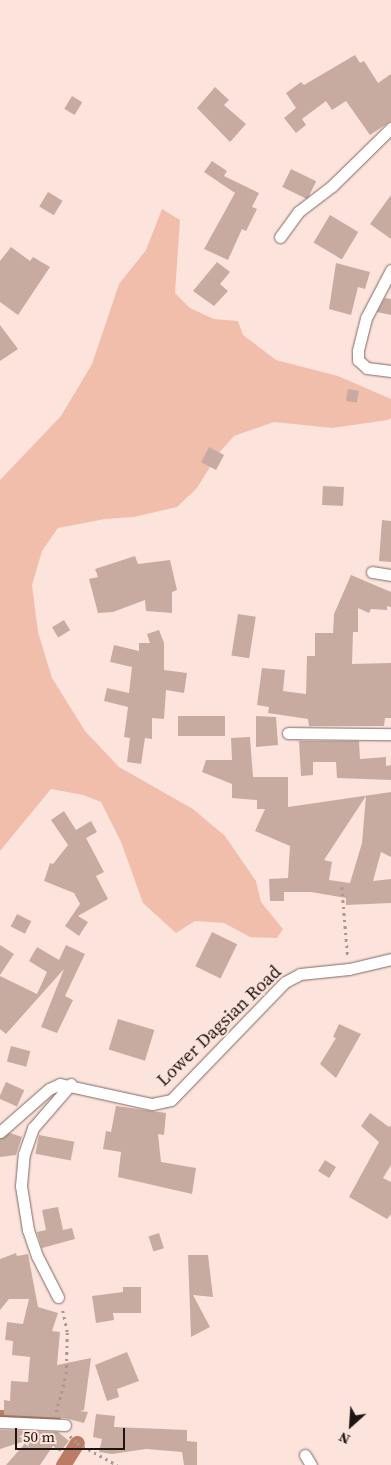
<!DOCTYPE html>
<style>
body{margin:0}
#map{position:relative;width:391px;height:1465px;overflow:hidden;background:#fce4dc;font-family:"Source Serif 4",serif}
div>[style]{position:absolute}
.green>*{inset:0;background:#f2beac}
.canal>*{height:15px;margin:-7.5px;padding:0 7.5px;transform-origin:7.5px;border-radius:7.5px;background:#bb7b65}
.building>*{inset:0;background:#c7aba1;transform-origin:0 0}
.path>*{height:2.5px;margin-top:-1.25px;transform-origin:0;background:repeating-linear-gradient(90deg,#aa9791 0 2.5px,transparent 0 6.5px)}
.roads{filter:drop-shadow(0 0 1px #826960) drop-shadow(0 0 1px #826960)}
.street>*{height:11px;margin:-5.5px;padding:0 5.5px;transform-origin:5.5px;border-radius:5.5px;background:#fff}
span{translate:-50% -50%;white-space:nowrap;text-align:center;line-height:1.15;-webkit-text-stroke:4.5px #fce4dc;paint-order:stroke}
.street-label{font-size:18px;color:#1e1411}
.north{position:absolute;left:326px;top:1400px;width:50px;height:50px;-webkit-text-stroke:4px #fce4dc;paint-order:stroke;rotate:206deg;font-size:14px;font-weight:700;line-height:20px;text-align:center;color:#1e1411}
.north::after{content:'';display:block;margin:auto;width:18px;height:22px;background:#1e1411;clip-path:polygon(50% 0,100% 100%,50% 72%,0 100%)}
.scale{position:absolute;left:15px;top:1428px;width:110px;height:22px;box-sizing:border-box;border:2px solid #1e1411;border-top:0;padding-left:6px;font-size:15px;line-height:18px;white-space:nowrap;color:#1e1411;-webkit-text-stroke:4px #fce4dc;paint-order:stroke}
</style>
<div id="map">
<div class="green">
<i style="clip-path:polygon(162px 209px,180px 220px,175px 293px,190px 308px,214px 319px,238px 321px,243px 335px,276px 360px,338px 376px,391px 399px,391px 418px,388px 420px,332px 428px,274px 422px,234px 436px,218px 454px,197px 488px,177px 507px,134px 517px,105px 519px,58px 528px,42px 551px,32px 585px,38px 632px,52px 678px,85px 731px,119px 767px,193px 809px,225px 836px,256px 881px,261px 902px,283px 929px,277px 938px,250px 937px,224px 923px,195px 921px,176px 933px,143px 903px,121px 842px,101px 802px,83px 795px,51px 789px,0 851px,0 480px,61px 416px,92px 364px,119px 284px,146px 250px)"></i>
</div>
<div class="canal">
<i style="left:0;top:1417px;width:53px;rotate:2.2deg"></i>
<i style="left:63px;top:1465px;width:26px;rotate:-58deg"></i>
</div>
<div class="building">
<i style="clip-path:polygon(355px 55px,360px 63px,364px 61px,378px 83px,391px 74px,391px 121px,370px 135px,346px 101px,332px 110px,326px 101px,302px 119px,306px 125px,296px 133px,284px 118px,296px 108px,286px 93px,301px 82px,304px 85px)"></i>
<i style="clip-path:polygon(215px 87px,229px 100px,224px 105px,246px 124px,230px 142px,197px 108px)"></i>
<i style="left:72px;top:96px;width:12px;height:15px;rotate:31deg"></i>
<i style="clip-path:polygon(212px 161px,227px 171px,224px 176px,259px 193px,252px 207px,257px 209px,246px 231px,242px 229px,228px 260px,204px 249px,235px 193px,204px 172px)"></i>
<i style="left:291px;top:169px;width:28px;height:20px;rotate:26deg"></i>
<i style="left:48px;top:192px;width:17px;height:17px;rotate:31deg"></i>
<i style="clip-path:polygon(391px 195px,391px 239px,370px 224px)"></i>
<i style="left:330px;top:215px;width:33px;height:32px;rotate:31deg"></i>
<i style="clip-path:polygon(11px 247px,30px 261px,33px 257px,50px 267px,18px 315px,0 302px,0 261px)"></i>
<i style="clip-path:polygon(217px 262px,230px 272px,220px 284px,228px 291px,214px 306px,193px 291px)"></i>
<i style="clip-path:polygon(336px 263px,370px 272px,365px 289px,358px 287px,351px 315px,329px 309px)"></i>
<i style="clip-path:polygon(385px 298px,391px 299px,391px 315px,377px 312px)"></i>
<i style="clip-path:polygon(0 325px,18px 349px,0 361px)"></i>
<i style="left:348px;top:389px;width:11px;height:12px;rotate:10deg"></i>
<i style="left:209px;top:447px;width:17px;height:17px;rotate:28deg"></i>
<i style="left:323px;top:486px;width:21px;height:19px;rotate:3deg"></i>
<i style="clip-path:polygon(382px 520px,391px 521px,391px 562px,379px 561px)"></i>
<i style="clip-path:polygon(135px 556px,138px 564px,170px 560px,177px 590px,172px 592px,172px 613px,146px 611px,145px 600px,113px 612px,98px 613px,89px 579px,98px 577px,95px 569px)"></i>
<i style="clip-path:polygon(351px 575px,391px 592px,391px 607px,387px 606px,387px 610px,371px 609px,369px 613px,358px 608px,358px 632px,353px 632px,352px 664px,391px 663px,391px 718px,385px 718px,384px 726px,309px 726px,308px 719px,268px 713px,269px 707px,257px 705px,262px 668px,285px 670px,283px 691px,306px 694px,307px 656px,315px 656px,315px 633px,333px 633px,334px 614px)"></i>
<i style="left:238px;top:614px;width:18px;height:42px;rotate:9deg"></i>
<i style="left:64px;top:620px;width:12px;height:14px;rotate:59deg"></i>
<i style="clip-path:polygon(159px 630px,164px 643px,164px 670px,187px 673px,184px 693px,166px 690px,164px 719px,152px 718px,152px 739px,145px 738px,141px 764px,127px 762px,130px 738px,124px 737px,128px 707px,104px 701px,107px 688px,129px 693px,132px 667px,110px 662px,114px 645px,139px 651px,139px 643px,150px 643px,147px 634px)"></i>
<i style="left:178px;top:716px;width:47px;height:20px"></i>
<i style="clip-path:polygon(256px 716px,276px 717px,278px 745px,256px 747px)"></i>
<i style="clip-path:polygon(evenodd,250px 737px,253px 777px,288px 777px,288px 807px,391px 792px,391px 857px,381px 852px,373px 881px,391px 879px,391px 903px,346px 905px,346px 898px,311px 892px,284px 892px,284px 901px,270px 901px,269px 879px,288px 878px,290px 846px,255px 831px,265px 809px,257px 809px,257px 800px,232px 798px,232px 784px,202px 772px,206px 760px,232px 760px,231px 738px,250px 737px,366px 796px,362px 843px,350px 883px,329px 880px,332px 862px,324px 860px,366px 796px)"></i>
<i style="clip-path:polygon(299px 741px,359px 741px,360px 759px,386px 757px,386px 766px,391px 765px,391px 780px,337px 778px,336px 762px,313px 762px,313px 775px,301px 776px)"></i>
<i style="clip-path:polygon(64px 811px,76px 830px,91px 821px,97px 832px,86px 838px,104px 872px,96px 876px,108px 899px,78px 916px,88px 922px,79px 936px,65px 926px,80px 904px,74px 893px,44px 881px,50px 863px,53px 864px,68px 845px,51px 820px)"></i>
<i style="left:17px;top:914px;width:16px;height:14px;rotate:27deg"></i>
<i style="left:212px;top:932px;width:28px;height:38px;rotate:26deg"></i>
<i style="clip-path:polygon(0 945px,14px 954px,0 975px)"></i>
<i style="clip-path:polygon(66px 945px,85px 954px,65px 996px,73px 1000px,57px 1033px,41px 1027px,64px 969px,6px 1034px,0 1029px,0 976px,37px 994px,47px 972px,29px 961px,37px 947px,59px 960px)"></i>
<i style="left:118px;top:1019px;width:38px;height:32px;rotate:17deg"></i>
<i style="clip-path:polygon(339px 1024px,361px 1034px,336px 1078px,320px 1064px,336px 1038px,333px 1037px)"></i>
<i style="left:11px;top:1046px;width:20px;height:16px;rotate:15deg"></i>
<i style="left:6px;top:1082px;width:20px;height:18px;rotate:24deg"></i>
<i style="clip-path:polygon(116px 1106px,166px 1113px,164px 1135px,158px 1134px,161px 1162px,196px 1168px,192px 1194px,118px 1177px,121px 1152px,103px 1149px,106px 1131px,111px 1132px)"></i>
<i style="clip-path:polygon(370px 1113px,389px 1127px,391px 1125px,391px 1165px,383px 1178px,391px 1182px,391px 1214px,387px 1219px,349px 1197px,379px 1142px,361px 1126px)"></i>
<i style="clip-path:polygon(10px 1133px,22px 1137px,16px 1155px,0 1157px,0 1139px)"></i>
<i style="left:39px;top:1135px;width:36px;height:19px;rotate:11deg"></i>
<i style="left:325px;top:1160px;width:13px;height:13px;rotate:32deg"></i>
<i style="clip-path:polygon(58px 1207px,63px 1230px,72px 1228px,75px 1239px,42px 1248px,37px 1232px,46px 1230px,42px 1210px)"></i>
<i style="left:159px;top:1233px;width:16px;height:11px;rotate:72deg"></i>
<i style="clip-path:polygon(16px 1253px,17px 1256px,28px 1254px,38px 1307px,58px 1313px,52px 1331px,60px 1332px,57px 1365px,91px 1358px,84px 1410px,80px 1411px,88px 1412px,84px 1423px,65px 1418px,4px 1415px,4px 1400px,10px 1401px,11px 1381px,28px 1382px,30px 1357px,12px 1355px,13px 1341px,5px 1340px,7px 1322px,23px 1324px,29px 1299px,9px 1299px,0 1310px,0 1259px)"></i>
<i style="clip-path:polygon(188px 1255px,208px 1255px,213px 1297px,193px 1295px,210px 1327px,191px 1337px)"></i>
<i style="clip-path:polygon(123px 1287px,141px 1287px,141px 1313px,113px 1313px,114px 1320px,96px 1323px,92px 1296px,123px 1292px)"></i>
<i style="clip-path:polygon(127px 1352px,139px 1381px,117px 1389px,119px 1397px,107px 1401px,95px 1365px)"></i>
<i style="clip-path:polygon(96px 1414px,115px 1416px,114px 1427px,187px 1430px,187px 1441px,197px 1442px,197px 1465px,184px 1465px,182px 1452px,146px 1449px,112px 1454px,99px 1452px,102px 1439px,93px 1437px)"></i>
<i style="clip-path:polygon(0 1430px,58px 1432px,69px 1441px,60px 1452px,53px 1446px,40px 1465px,6px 1465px,28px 1440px,0 1449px)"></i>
</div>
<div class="path">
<i style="left:342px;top:887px;width:71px;rotate:85.2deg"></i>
<i style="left:56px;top:1412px;width:39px;rotate:-75deg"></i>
<i style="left:66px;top:1374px;width:42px;rotate:-88.6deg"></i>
<i style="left:67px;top:1332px;width:25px;rotate:-102deg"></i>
<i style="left:70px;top:1436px;width:10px;rotate:45deg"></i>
<i style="left:77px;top:1443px;width:46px;rotate:28.8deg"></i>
</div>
<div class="roads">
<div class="street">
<i style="left:280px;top:237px;width:31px;rotate:-54deg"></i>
<i style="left:298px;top:212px;width:43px;rotate:-37.4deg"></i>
<i style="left:332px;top:186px;width:83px;rotate:-44.5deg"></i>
<i style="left:391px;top:270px;width:54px;rotate:117.5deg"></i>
<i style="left:366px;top:318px;width:34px;rotate:104deg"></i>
<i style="left:358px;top:351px;width:9px;rotate:90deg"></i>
<i style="left:358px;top:360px;width:12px;rotate:42deg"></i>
<i style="left:367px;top:368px;width:24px;rotate:7deg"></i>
<i style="left:372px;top:572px;width:19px;rotate:9deg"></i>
<i style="left:288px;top:733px;width:103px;rotate:0.6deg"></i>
<i style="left:0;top:1132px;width:65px;rotate:-41.3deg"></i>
<i style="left:49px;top:1089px;width:12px;rotate:-24deg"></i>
<i style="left:60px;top:1084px;width:94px;rotate:12.3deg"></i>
<i style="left:152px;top:1104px;width:19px;rotate:-12deg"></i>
<i style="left:171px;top:1100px;width:164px;rotate:-46deg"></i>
<i style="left:285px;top:982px;width:17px;rotate:-28deg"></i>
<i style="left:300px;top:974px;width:49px;rotate:-5.8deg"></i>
<i style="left:349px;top:969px;width:43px;rotate:-13.4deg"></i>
<i style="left:58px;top:1297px;width:46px;rotate:-117.1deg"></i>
<i style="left:37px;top:1256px;width:28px;rotate:-109deg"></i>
<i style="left:28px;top:1230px;width:45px;rotate:-99deg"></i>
<i style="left:21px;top:1186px;width:32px;rotate:-85deg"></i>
<i style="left:24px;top:1154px;width:28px;rotate:-71deg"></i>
<i style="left:33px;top:1128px;width:58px;rotate:-49.2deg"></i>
<i style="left:0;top:1422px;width:65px;rotate:2.6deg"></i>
<i style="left:305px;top:1455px;width:12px;rotate:59deg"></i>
</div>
</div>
<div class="street-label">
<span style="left:219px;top:1026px;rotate:-44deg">Lower Dagsian Road</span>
</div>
<div class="north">N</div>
<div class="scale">50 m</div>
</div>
